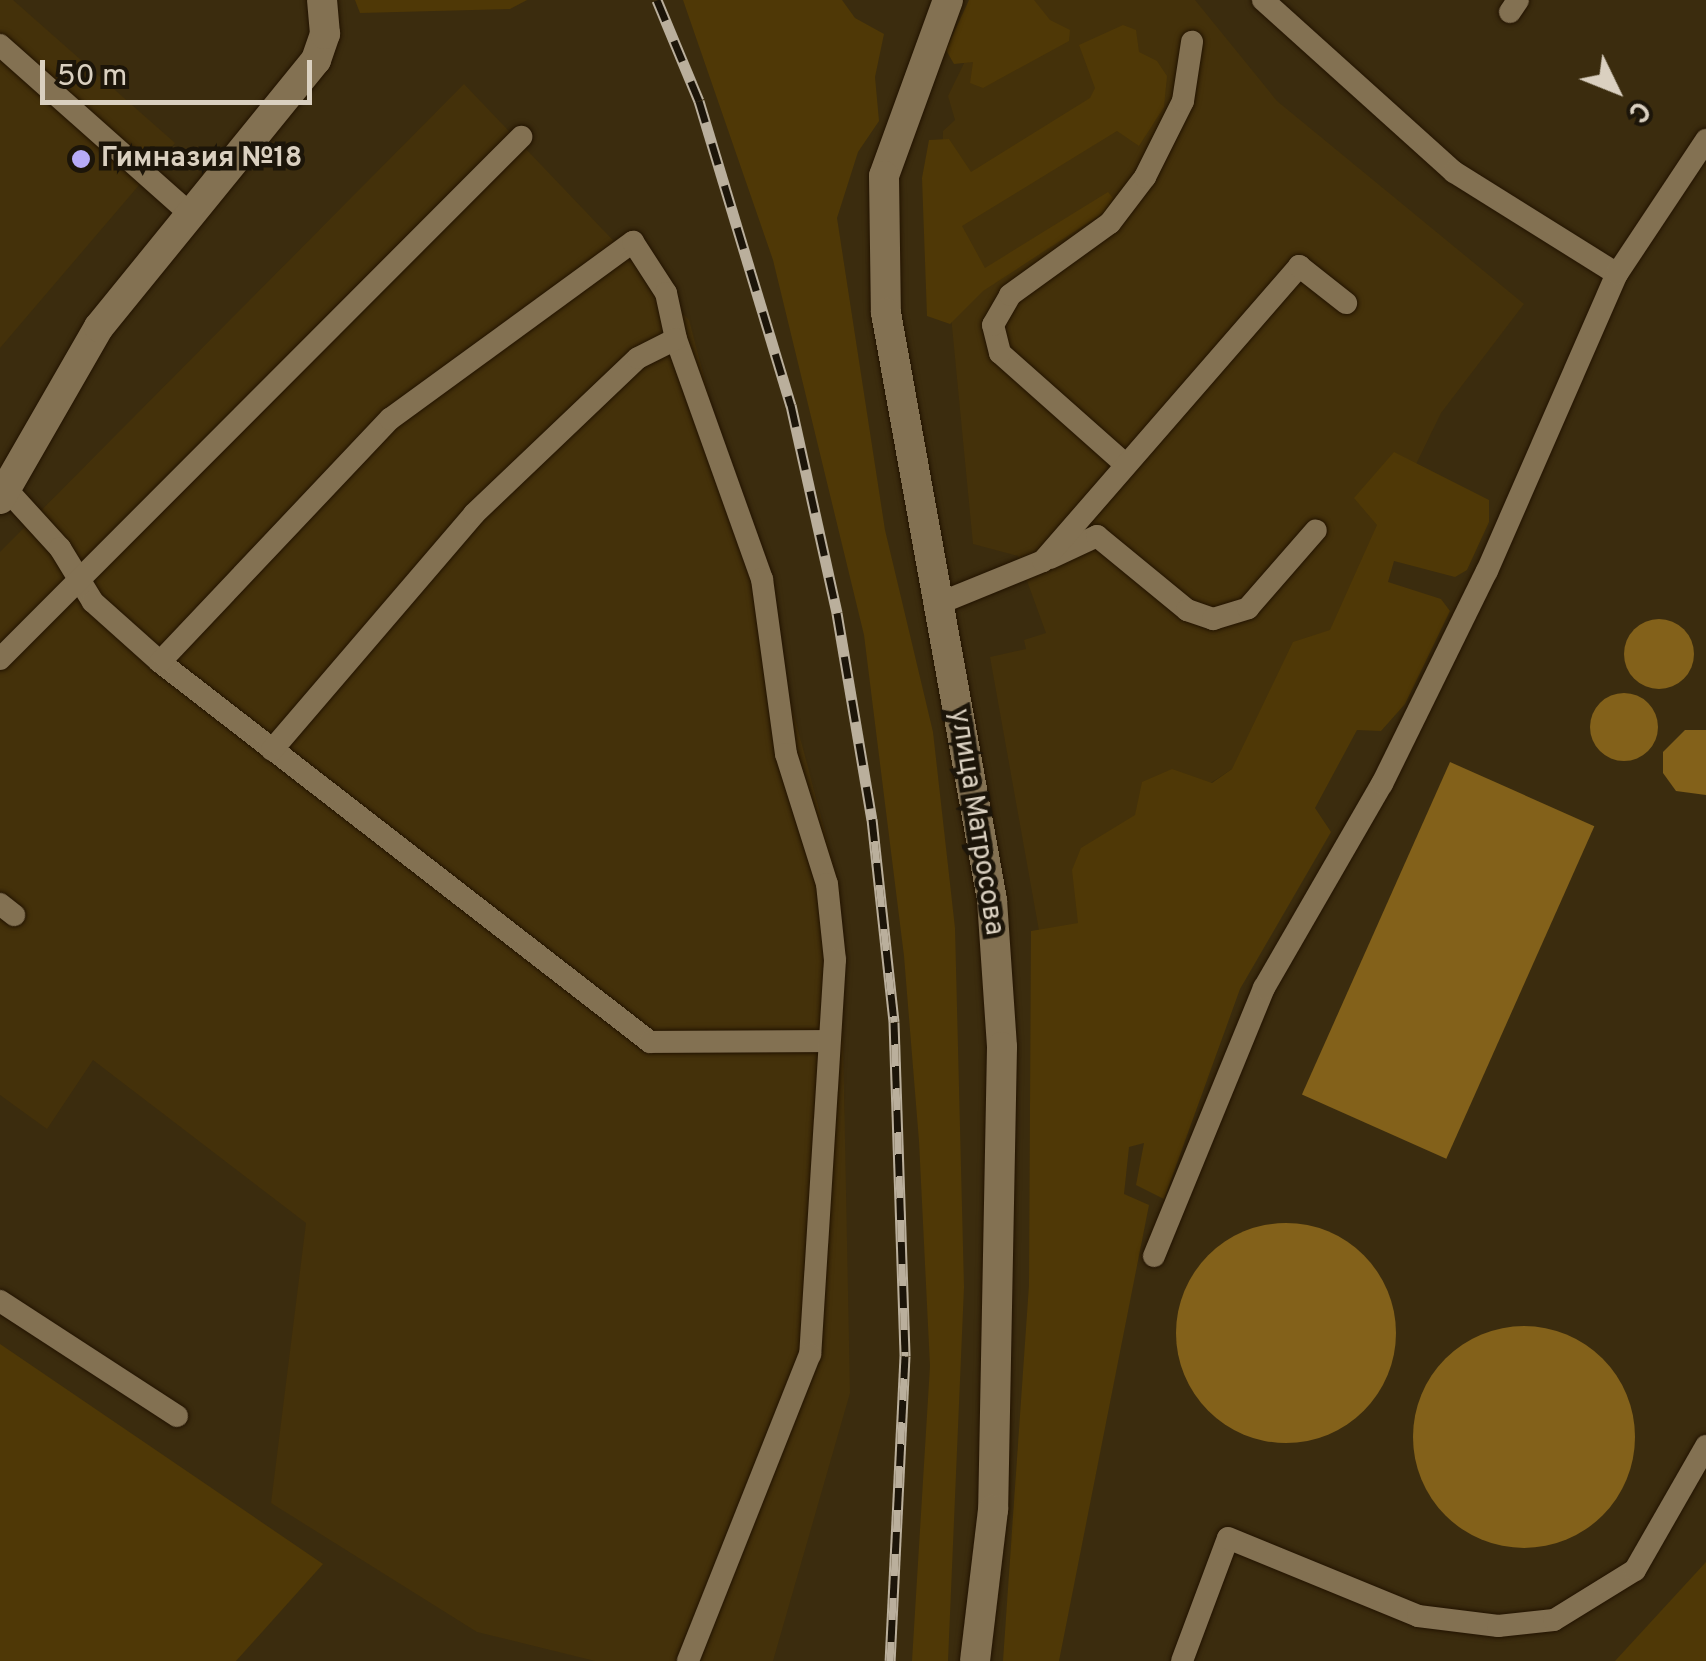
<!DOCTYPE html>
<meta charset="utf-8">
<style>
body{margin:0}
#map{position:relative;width:1706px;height:1661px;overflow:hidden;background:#3b2c0e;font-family:Overpass,sans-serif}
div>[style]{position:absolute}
.built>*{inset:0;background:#44310a}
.green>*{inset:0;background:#4f3806}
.water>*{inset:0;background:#83611a;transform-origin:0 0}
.round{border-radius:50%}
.roads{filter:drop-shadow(0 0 2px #221300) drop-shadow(0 0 2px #221300)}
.lane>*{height:22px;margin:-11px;padding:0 11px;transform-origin:11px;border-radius:11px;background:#837152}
.street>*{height:30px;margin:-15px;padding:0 15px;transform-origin:15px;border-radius:15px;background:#837152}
.secondary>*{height:30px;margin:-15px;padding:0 15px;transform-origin:15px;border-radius:15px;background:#837152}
.rail>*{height:11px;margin-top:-5.5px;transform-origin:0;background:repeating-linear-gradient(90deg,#1c1509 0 22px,#baaf9c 0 44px);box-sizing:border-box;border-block:2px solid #baaf9c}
.dots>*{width:28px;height:28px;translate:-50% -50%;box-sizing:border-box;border:5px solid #1c1509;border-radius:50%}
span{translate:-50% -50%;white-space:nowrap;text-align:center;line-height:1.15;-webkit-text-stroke:9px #1c1509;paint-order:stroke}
.poi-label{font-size:28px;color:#dad0c0;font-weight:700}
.left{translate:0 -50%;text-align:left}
.street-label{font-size:28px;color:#dad0c0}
.north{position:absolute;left:1566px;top:40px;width:100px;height:100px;-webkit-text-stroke:8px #1c1509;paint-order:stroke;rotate:133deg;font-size:28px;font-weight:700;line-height:40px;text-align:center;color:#dad0c0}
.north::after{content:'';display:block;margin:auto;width:35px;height:45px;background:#dad0c0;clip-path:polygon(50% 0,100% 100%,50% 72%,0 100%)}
.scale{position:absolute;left:40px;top:60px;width:272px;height:45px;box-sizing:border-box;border:5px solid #dad0c0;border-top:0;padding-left:12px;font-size:30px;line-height:35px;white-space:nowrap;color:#dad0c0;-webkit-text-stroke:8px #1c1509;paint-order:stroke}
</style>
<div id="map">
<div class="built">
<i style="clip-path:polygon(0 0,13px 0,175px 143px,0 348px)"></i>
<i style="clip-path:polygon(995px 0,1195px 0,1277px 101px,1524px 304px,1441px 413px,1261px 782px,1232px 769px,1203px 788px,1048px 981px,990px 657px,1026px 649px,1024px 640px,1046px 633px,1018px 556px,973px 544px,941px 212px,943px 131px,955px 120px,948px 96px)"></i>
<i style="clip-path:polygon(464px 84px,689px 320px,840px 888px,850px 1393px,773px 1661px,595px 1661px,477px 1632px,271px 1503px,306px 1223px,93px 1060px,47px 1129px,0 1095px,0 552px)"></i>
</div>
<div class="green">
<i style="clip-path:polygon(355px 0,527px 0,510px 9px,360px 13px)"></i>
<i style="clip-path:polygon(683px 0,842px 0,855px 18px,884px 34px,875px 77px,879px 121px,858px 152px,837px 218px,885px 530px,933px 732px,955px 928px,964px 1287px,948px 1661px,912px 1661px,930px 1366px,919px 1141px,904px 956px,864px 635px,773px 260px)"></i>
<i style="clip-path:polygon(969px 0,1034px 0,1050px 20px,1070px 30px,1069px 41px,983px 88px,970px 83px,973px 62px,954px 64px,946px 50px)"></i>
<i style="clip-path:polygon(1123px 25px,1136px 30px,1139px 52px,1157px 61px,1167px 76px,1164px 107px,1139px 146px,1117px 131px,962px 226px,985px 268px,1108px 192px,1113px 198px,1106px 211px,983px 291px,950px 324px,927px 316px,922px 178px,929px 140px,949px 139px,971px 172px,1090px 98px,1095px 88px,1079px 45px)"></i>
<i style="clip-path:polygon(1394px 452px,1489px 500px,1489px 522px,1467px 570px,1455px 577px,1394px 561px,1388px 582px,1441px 599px,1450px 611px,1405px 704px,1381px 731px,1357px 730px,1315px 808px,1331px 832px,1240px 989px,1164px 1199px,1136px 1185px,1144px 1143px,1129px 1147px,1124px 1194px,1149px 1205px,1059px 1661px,1003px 1661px,1029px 1285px,1031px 931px,1078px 923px,1072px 870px,1081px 848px,1135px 815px,1142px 782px,1172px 769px,1212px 783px,1232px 769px,1293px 642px,1330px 630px,1377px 525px,1354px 498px)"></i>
<i style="clip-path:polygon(0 1344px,323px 1564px,236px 1661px,0 1661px)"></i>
<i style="clip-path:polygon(1706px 1562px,1706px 1661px,1615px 1661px)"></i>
</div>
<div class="water">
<i class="round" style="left:1624px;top:619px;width:70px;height:70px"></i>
<i class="round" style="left:1590px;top:693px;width:68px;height:68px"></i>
<i style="clip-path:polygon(1685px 730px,1706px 730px,1706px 795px,1676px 791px,1663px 773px,1663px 752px)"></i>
<i style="left:1450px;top:762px;width:158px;height:364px;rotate:24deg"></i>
<i class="round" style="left:1176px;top:1223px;width:220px;height:220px"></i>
<i class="round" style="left:1413px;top:1326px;width:222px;height:222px"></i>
</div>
<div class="roads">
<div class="lane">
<i style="left:1263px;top:0;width:257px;rotate:42deg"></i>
<i style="left:1454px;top:172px;width:192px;rotate:32deg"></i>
<i style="left:1510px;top:12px;width:14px;rotate:-56deg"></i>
<i style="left:0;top:45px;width:251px;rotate:41.6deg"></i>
<i style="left:1125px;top:464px;width:167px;rotate:-138.4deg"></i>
<i style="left:1000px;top:353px;width:29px;rotate:-104deg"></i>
<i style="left:993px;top:325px;width:34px;rotate:-60deg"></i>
<i style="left:1010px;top:295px;width:123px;rotate:-35.8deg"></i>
<i style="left:1110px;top:223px;width:58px;rotate:-52.7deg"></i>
<i style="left:1145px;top:177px;width:85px;rotate:-63.4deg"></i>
<i style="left:1183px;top:101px;width:60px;rotate:-81.3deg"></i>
<i style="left:7px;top:490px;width:79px;rotate:47.6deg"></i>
<i style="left:60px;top:548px;width:63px;rotate:58.6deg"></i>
<i style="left:93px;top:602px;width:90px;rotate:41.8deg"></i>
<i style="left:160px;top:662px;width:620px;rotate:37.79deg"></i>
<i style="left:650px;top:1042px;width:176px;rotate:-0.3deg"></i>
<i style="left:1050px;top:558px;width:52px;rotate:-25.1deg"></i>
<i style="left:1097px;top:536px;width:117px;rotate:39.4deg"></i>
<i style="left:1187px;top:610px;width:28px;rotate:19deg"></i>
<i style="left:1213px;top:619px;width:37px;rotate:-17deg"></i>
<i style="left:1248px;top:608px;width:103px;rotate:-48.9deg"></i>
<i style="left:940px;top:603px;width:111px;rotate:-22.2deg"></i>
<i style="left:1043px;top:561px;width:391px;rotate:-49deg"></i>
<i style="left:1299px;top:266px;width:60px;rotate:38.2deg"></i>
<i style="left:0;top:659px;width:738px;rotate:-45.05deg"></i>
<i style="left:160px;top:662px;width:335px;rotate:-46.6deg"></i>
<i style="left:390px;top:419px;width:301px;rotate:-36.1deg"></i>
<i style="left:633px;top:242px;width:61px;rotate:57.1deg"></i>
<i style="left:666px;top:293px;width:47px;rotate:77.7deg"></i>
<i style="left:676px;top:339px;width:255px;rotate:70.3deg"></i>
<i style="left:762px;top:579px;width:177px;rotate:82.2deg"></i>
<i style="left:786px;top:754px;width:136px;rotate:72.5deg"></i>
<i style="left:827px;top:884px;width:76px;rotate:84deg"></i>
<i style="left:835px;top:960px;width:395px;rotate:93.6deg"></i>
<i style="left:810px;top:1354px;width:330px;rotate:111.7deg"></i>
<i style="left:272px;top:750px;width:311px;rotate:-49.4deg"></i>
<i style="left:474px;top:514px;width:226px;rotate:-43.6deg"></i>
<i style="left:638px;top:358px;width:42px;rotate:-26.6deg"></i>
<i style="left:0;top:904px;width:18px;rotate:38deg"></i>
<i style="left:1154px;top:1256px;width:290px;rotate:-67.7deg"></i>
<i style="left:1264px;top:988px;width:236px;rotate:-60deg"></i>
<i style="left:1382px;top:784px;width:237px;rotate:-63.8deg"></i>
<i style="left:1487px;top:571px;width:324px;rotate:-66.4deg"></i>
<i style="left:1617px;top:274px;width:161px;rotate:-56.4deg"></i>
<i style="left:0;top:1301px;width:211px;rotate:33deg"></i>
<i style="left:1182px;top:1661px;width:131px;rotate:-69.5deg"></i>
<i style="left:1228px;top:1538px;width:205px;rotate:22.3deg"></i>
<i style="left:1418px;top:1616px;width:81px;rotate:7.1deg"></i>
<i style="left:1498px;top:1626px;width:56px;rotate:-6.1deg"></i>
<i style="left:1554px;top:1620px;width:95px;rotate:-31.7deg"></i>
<i style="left:1635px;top:1570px;width:143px;rotate:-60.2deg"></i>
</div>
<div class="street">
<i style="left:0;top:499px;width:198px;rotate:-60.1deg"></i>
<i style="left:99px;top:327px;width:344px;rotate:-50.9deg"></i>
<i style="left:316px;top:60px;width:28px;rotate:-71deg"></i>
<i style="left:325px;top:34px;width:34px;rotate:-95deg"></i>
</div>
<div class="secondary">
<i style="left:948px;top:0;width:187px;rotate:110deg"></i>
<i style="left:884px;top:176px;width:137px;rotate:89.2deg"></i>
<i style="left:886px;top:313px;width:596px;rotate:79.76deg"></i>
<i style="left:992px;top:900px;width:147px;rotate:86.1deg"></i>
<i style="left:1002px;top:1047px;width:463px;rotate:91.1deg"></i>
<i style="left:993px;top:1510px;width:152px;rotate:96.8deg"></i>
</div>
</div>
<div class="rail">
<i style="left:657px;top:0;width:109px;rotate:67.4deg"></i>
<i style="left:699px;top:101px;width:318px;rotate:73.2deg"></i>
<i style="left:791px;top:405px;width:213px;rotate:77.5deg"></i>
<i style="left:837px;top:613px;width:209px;rotate:80.4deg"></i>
<i style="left:872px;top:819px;width:204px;rotate:83.8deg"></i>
<i style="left:894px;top:1022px;width:334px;rotate:88.1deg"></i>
<i style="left:905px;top:1356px;width:305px;rotate:92.8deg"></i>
</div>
<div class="dots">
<i style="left:81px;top:159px;background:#b7abf8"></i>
</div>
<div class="poi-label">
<span class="left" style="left:101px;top:159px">Гимназия №18</span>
</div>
<div class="street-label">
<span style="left:976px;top:822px;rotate:81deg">улица Матросова</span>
</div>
<div class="north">С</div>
<div class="scale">50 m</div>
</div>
